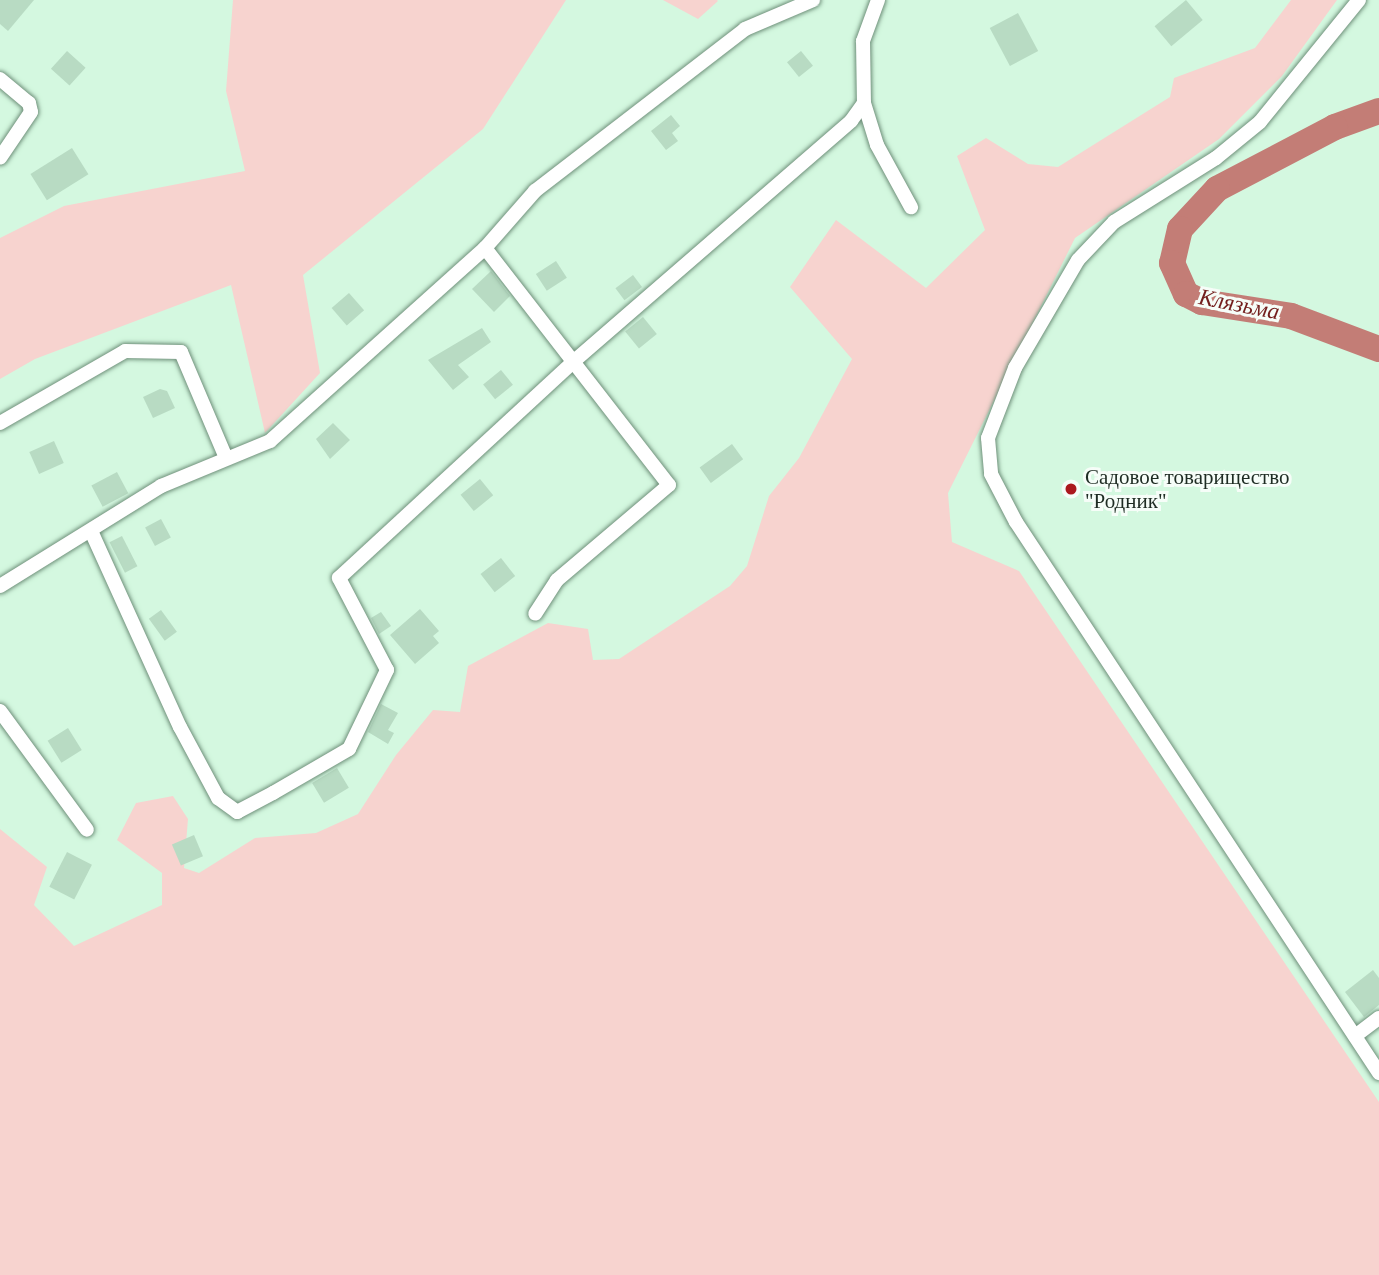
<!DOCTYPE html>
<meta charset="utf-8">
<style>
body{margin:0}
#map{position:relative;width:1379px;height:1275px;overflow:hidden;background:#d4f8e0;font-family:"Times New Roman",serif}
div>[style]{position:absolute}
.green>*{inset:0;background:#f7d3cf}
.river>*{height:26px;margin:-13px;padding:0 13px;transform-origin:13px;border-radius:13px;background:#c37d76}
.building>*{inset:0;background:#b8dbc3;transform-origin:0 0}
.roads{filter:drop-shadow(0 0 2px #6f907a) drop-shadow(0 0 2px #6f907a)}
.minor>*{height:14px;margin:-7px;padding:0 7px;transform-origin:7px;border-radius:7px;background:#fff}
.dots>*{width:19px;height:19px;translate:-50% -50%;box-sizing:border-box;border:4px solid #f6fdf8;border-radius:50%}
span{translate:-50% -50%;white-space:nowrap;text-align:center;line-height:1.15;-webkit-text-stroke:6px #f6fdf8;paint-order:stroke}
.poi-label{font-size:21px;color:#1e2c23}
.left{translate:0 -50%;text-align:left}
.water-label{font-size:23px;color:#731e1d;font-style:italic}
</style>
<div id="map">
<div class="green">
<i style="clip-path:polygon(233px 0,566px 0,483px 129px,303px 275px,320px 373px,265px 433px,231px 285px,35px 359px,0 379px,0 238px,64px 206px,245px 171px,226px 91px)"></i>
<i style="clip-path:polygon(663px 0,717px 0,718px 1px,698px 19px)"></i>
<i style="clip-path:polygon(1291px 0,1337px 0,1282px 76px,1219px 139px,1075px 238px,948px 493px,952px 542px,1019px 571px,1379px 1102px,1379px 1275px,0 1275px,0 829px,47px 867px,34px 905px,74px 946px,162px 905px,162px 873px,117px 840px,136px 803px,173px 796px,188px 819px,184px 868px,199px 873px,255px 838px,316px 833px,358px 814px,396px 755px,433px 710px,460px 712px,468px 666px,548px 623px,588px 629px,593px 660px,619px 659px,730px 586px,747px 566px,769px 496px,799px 458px,852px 359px,790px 287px,836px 220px,926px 288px,985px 230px,957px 156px,986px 138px,1028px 164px,1058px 167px,1170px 97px,1174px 78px,1255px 48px)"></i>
</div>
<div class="river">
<i style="left:1379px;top:111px;width:47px;rotate:160deg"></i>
<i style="left:1335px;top:127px;width:133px;rotate:152.3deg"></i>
<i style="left:1217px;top:189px;width:54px;rotate:132.8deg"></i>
<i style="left:1180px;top:229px;width:35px;rotate:103deg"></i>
<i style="left:1172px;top:263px;width:34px;rotate:66deg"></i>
<i style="left:1186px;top:294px;width:18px;rotate:27deg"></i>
<i style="left:1202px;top:302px;width:90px;rotate:8.9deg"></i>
<i style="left:1291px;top:316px;width:94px;rotate:20.6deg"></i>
</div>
<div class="building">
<i style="clip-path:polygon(0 0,34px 0,8px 31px,0 24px)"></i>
<i style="left:1186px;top:0;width:26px;height:41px;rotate:50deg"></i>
<i style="left:1018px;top:13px;width:43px;height:32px;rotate:62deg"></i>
<i style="left:67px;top:51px;width:25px;height:24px;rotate:42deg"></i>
<i style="left:801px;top:51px;width:19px;height:18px;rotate:51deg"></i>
<i style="clip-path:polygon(671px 115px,680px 126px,672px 133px,678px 141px,666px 150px,651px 131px)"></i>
<i style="left:72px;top:148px;width:31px;height:49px;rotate:58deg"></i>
<i style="left:556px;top:261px;width:20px;height:24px;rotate:57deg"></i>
<i style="clip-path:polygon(491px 271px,510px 296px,494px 312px,472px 289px)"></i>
<i style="left:633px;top:275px;width:15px;height:22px;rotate:53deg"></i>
<i style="left:349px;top:293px;width:23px;height:23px;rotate:49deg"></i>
<i style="left:643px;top:317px;width:22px;height:23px;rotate:51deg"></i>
<i style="clip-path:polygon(482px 328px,491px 342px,458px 365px,469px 377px,453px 390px,428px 360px)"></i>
<i style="left:501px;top:370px;width:19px;height:23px;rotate:51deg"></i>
<i style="clip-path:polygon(160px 389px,167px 391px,175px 408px,153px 418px,143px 397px)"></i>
<i style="clip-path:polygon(333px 423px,350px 440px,330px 459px,316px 439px)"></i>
<i style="left:54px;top:441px;width:24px;height:27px;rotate:66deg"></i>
<i style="left:732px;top:444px;width:19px;height:40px;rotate:54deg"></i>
<i style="left:117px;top:472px;width:24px;height:29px;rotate:62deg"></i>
<i style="left:480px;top:479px;width:21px;height:25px;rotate:51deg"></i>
<i style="left:161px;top:519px;width:21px;height:18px;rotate:62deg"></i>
<i style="left:122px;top:536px;width:34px;height:14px;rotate:63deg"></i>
<i style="left:501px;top:558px;width:23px;height:26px;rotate:52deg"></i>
<i style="clip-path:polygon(420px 609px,439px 631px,433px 636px,439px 643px,415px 664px,390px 635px)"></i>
<i style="left:161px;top:610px;width:27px;height:15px;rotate:54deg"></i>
<i style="clip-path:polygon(381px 612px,391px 626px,379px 634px,371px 618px)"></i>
<i style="clip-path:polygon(381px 704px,398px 713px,388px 730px,394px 733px,388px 744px,368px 732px)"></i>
<i style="left:68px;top:728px;width:26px;height:24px;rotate:58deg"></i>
<i style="left:337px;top:768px;width:23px;height:29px;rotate:59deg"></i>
<i style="left:194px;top:835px;width:23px;height:24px;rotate:67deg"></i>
<i style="left:67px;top:852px;width:28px;height:39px;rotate:27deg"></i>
<i style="clip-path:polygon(1373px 970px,1379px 978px,1379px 1005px,1364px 1017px,1345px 992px)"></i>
</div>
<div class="roads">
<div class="minor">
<i style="left:878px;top:0;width:44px;rotate:110.1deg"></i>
<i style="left:863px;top:41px;width:62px;rotate:89.1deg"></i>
<i style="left:864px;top:103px;width:44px;rotate:72.8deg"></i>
<i style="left:877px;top:145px;width:71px;rotate:61.3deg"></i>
<i style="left:1359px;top:0;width:157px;rotate:129.1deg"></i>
<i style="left:1260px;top:122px;width:57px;rotate:140.7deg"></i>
<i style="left:1216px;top:158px;width:120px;rotate:147.9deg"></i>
<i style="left:1114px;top:222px;width:52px;rotate:133.5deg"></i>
<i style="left:1078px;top:260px;width:125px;rotate:120.3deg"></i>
<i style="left:1015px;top:368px;width:75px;rotate:111.1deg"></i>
<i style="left:988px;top:438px;width:36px;rotate:85deg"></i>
<i style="left:991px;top:474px;width:54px;rotate:62.5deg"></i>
<i style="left:1016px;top:522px;width:660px;rotate:56.62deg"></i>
<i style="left:0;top:79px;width:38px;rotate:40deg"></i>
<i style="left:29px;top:103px;width:9px;rotate:77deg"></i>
<i style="left:31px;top:112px;width:55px;rotate:124deg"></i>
<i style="left:485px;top:248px;width:300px;rotate:52.2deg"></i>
<i style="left:669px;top:485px;width:147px;rotate:139.7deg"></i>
<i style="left:557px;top:580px;width:40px;rotate:122.9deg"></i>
<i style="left:0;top:423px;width:144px;rotate:-29.9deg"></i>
<i style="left:125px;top:351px;width:56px;rotate:1deg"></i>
<i style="left:181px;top:352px;width:115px;rotate:67deg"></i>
<i style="left:91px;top:531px;width:215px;rotate:65.6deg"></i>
<i style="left:180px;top:727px;width:81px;rotate:61.8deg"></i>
<i style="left:218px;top:798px;width:24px;rotate:36deg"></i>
<i style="left:237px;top:812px;width:41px;rotate:-27.8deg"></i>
<i style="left:273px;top:793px;width:88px;rotate:-30.1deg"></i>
<i style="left:349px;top:749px;width:88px;rotate:-64.3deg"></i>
<i style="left:387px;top:670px;width:104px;rotate:-117.6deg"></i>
<i style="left:339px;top:578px;width:318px;rotate:-42.7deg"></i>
<i style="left:573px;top:362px;width:368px;rotate:-40.9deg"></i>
<i style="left:851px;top:121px;width:22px;rotate:-54deg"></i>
<i style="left:0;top:586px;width:190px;rotate:-31.8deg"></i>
<i style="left:161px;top:486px;width:118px;rotate:-22.4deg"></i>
<i style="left:270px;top:441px;width:289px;rotate:-41.9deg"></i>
<i style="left:485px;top:248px;width:76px;rotate:-48.7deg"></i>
<i style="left:535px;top:191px;width:265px;rotate:-37.6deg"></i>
<i style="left:745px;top:29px;width:74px;rotate:-23.1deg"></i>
<i style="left:0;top:711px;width:147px;rotate:53.8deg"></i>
<i style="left:1355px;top:1036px;width:30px;rotate:-37deg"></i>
</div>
</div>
<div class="dots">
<i style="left:1071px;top:489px;background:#ab181e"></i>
</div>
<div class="poi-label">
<span class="left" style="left:1085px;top:489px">Садовое товарищество<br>"Родник"</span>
</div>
<div class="water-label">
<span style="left:1239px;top:305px;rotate:11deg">Клязьма</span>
</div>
</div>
